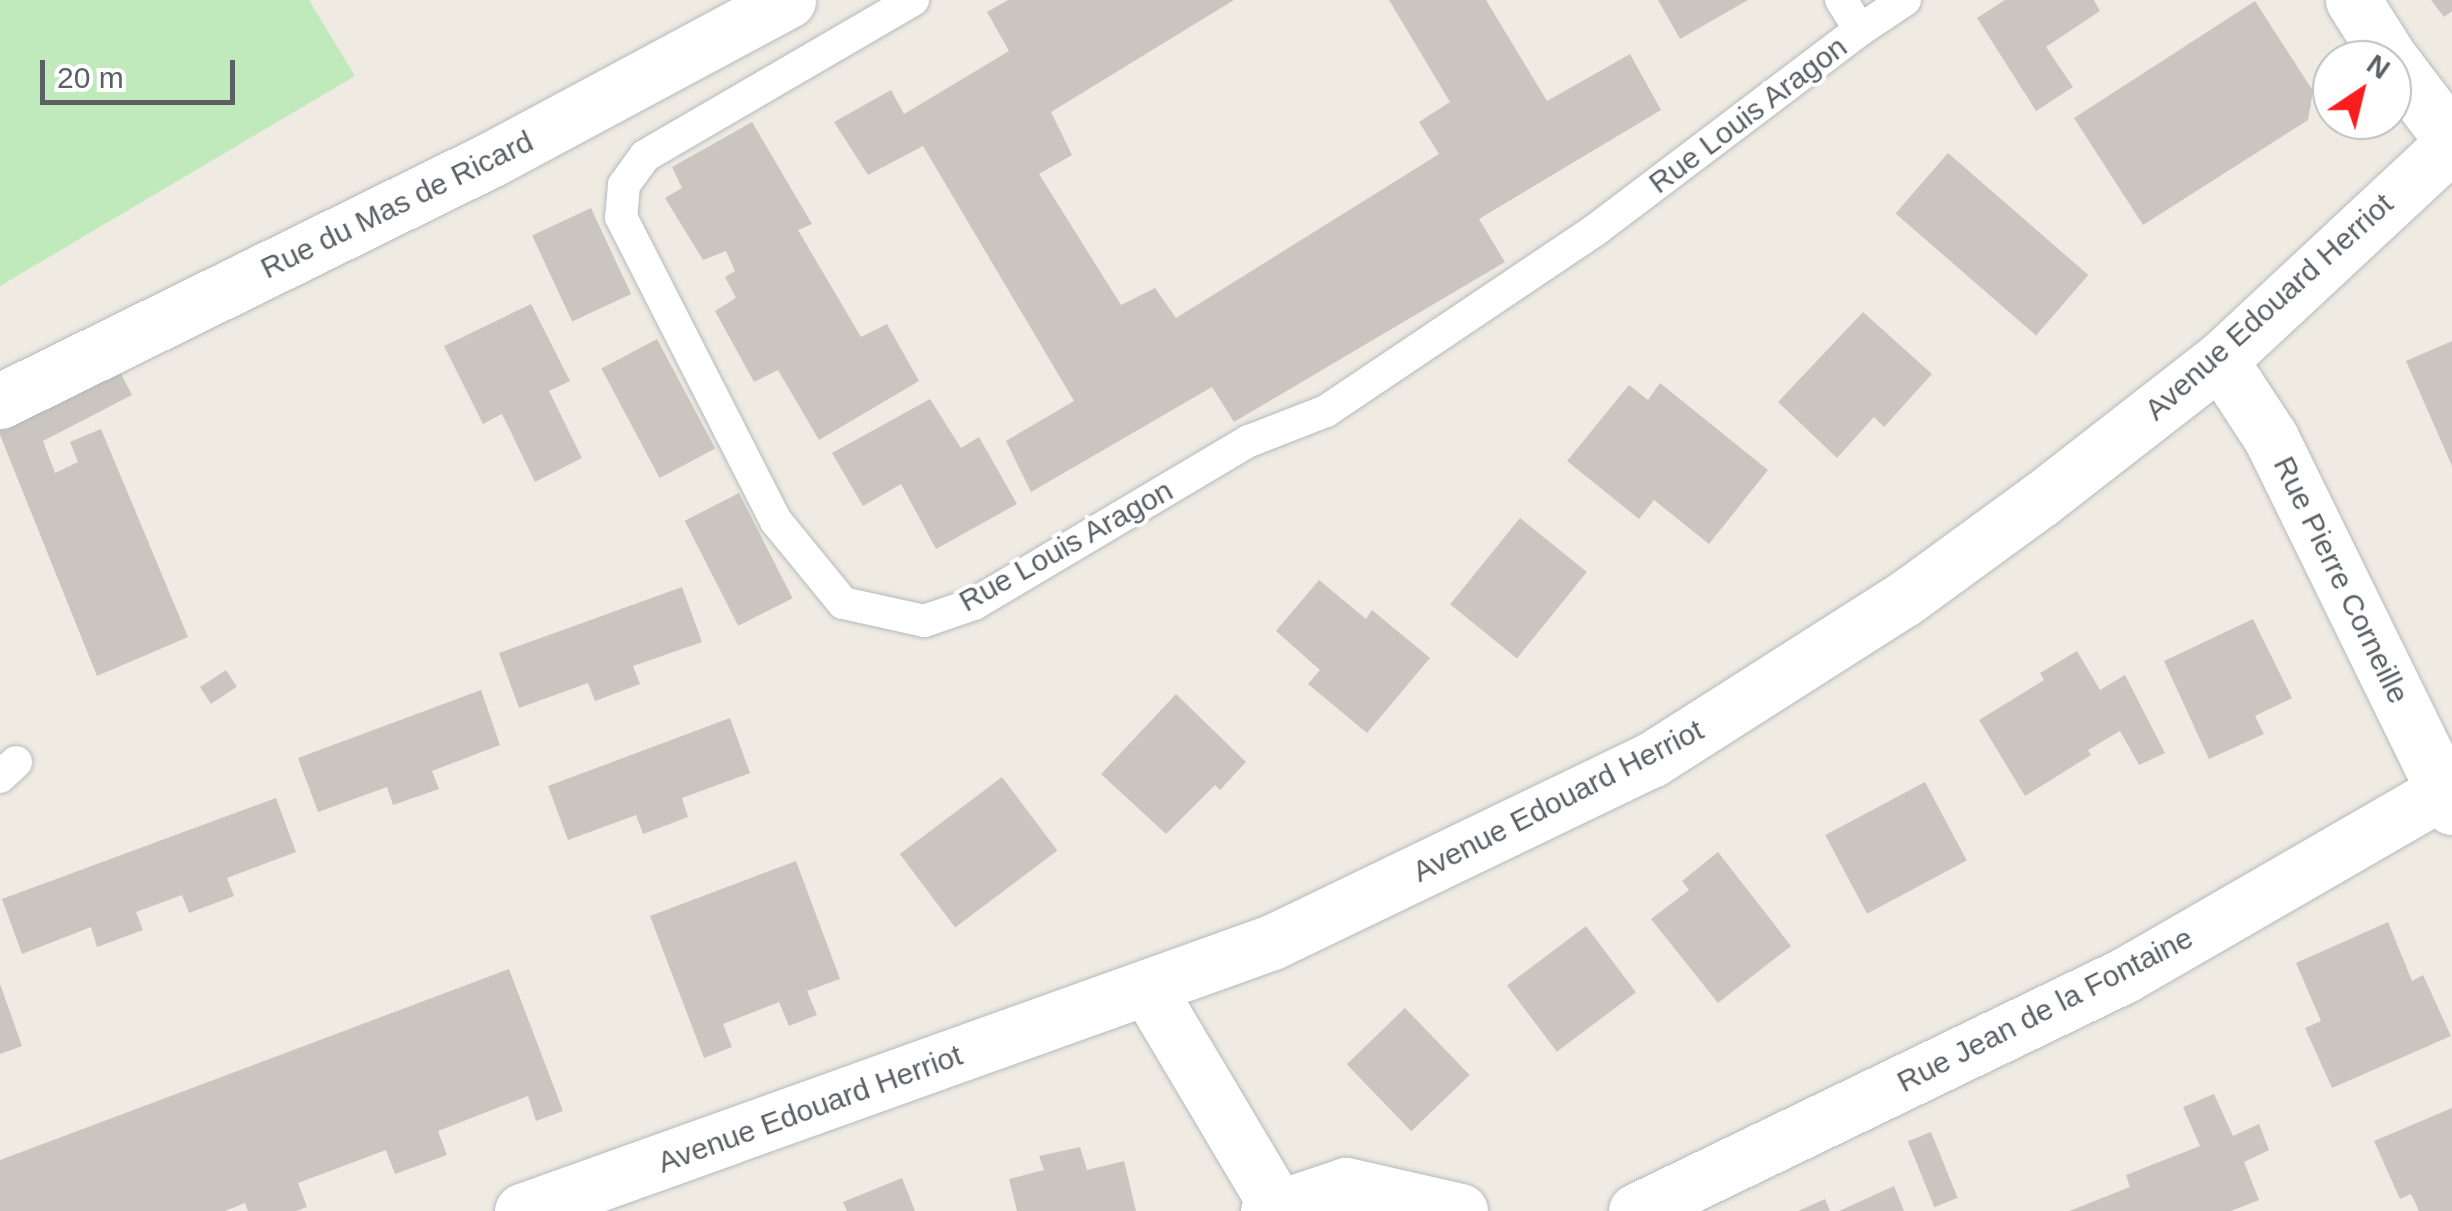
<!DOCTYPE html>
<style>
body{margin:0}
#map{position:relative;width:2452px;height:1211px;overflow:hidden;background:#efebe2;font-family:Arial,sans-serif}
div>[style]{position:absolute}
.green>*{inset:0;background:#c0e9bc}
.building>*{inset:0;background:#cac6bf;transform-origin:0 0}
.roads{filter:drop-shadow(0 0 2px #b5babe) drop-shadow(0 0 2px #b5babe)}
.service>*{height:32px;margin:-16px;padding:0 16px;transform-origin:16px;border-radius:16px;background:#fff}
.minor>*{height:55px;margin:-27.5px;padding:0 27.5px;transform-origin:27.5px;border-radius:27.5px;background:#fff}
span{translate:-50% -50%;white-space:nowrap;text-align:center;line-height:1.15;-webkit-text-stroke:8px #fff;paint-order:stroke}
.street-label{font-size:30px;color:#5b6065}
.north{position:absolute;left:2312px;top:40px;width:100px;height:100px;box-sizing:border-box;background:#fff;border:2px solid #bdbfc1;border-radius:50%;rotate:35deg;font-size:28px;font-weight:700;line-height:40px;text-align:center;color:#5b6065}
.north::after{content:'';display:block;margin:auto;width:35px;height:45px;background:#fb1d1d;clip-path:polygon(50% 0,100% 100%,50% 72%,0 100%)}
.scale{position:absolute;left:40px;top:60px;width:195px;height:45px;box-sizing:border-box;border:5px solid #5b6065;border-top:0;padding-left:12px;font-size:30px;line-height:35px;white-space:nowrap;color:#5b6065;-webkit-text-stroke:8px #fff;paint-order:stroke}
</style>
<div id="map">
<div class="green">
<i style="clip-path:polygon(0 0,309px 0,355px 76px,0 286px)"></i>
</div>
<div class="building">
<i style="clip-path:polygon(1008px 0,1234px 0,1051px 112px,1072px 155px,1039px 174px,1121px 305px,1155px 288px,1176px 318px,1439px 154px,1419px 122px,1450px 102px,1389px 0,1486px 0,1547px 101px,1630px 54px,1661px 110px,1479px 219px,1505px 262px,1234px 422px,1212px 387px,1031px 492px,1006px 441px,1074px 401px,923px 146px,868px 175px,834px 122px,891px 90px,904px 114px,1009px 51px,987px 12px)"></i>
<i style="clip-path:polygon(1658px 0,1748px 0,1680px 39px)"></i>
<i style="clip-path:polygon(2005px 0,2094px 0,2100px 11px,2046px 47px,2073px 87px,2036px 111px,1977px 18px)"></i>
<i style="clip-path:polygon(2431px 0,2452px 0,2452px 11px,2444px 17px)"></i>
<i style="clip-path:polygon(2255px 1px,2313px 91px,2308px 120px,2143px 225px,2074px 118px)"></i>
<i style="clip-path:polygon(752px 122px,812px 224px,798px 230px,861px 337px,887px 324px,919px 381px,819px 440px,778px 370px,754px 382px,715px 311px,736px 298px,725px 277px,735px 271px,726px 251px,703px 260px,665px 198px,682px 188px,672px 167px)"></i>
<i style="left:1948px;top:153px;width:186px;height:80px;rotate:41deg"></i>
<i style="left:591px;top:208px;width:95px;height:65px;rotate:65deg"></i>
<i style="clip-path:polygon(531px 304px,570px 381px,549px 391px,582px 458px,535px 482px,502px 414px,483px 424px,444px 346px)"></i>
<i style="clip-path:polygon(1863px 312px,1932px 374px,1884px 427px,1874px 417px,1837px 458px,1778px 402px)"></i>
<i style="left:657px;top:339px;width:124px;height:63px;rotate:62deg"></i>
<i style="clip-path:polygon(2452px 341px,2452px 466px,2406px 361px)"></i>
<i style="clip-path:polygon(116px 364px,132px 395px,43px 441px,55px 473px,78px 462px,70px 442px,101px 429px,188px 637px,97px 676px,0 435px,0 425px)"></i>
<i style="clip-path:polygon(1660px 383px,1768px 470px,1709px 544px,1654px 500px,1639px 519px,1567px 461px,1629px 385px,1648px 400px)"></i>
<i style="clip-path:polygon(930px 399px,961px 448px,979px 437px,1017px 504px,936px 549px,901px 484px,863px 506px,832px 453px)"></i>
<i style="left:739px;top:493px;width:118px;height:61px;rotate:63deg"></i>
<i style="left:1520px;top:518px;width:86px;height:111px;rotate:39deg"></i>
<i style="clip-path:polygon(1319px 580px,1366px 619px,1372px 610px,1430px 658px,1367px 733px,1308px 684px,1320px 670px,1276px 631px)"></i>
<i style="clip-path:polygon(682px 587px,702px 642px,633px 666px,640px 684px,595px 701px,588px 683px,519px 708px,499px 653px)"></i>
<i style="clip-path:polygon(2253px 619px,2292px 698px,2255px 716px,2264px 734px,2209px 759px,2164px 661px)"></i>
<i style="clip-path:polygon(2077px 651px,2100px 690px,2125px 675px,2165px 753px,2139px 765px,2120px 731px,2088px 750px,2091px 755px,2025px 796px,1979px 720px,2044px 680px,2040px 673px)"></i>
<i style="left:226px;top:670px;width:20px;height:31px;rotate:57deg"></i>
<i style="clip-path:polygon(481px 690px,500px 745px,432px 771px,439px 789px,393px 805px,387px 787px,318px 812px,298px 758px)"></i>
<i style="clip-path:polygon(1176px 694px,1246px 762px,1220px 790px,1215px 785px,1166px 834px,1101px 774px)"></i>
<i style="clip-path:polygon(730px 718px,750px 773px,682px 798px,688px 817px,643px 834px,636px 815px,568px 840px,548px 786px)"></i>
<i style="left:1002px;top:777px;width:92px;height:128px;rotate:53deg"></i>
<i style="left:1925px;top:782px;width:89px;height:113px;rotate:62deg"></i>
<i style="clip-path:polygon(276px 798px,296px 852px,227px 878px,234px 896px,189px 913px,182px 895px,136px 912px,143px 930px,97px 947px,91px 927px,22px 954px,2px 899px)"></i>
<i style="clip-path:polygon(1718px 852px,1791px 946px,1718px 1003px,1651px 919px,1689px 890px,1682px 881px)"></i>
<i style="clip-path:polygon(796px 861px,840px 979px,807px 991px,817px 1015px,789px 1026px,779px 1002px,723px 1024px,732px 1047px,704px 1058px,650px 916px)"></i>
<i style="clip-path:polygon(2388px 922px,2412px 981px,2423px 975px,2451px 1036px,2332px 1088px,2305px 1028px,2321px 1021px,2296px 963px)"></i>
<i style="left:1586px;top:926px;width:83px;height:99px;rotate:53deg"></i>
<i style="clip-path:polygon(509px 969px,563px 1111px,536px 1121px,528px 1096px,438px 1131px,447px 1155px,395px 1174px,386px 1150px,298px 1183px,307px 1207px,296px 1211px,248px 1211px,245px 1203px,225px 1211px,0 1211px,0 1160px)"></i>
<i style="clip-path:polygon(0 984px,22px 1046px,0 1054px)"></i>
<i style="left:1405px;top:1008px;width:93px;height:81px;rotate:46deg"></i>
<i style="clip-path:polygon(2214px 1094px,2233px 1136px,2259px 1124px,2269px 1150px,2244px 1162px,2259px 1200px,2231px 1211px,2069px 1211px,2130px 1187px,2126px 1175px,2200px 1146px,2183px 1107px)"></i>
<i style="clip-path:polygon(2452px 1108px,2452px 1211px,2419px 1211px,2411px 1194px,2400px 1199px,2374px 1141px)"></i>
<i style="left:1931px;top:1132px;width:71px;height:25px;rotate:68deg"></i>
<i style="clip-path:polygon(1080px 1147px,1087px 1170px,1124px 1161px,1136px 1211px,1017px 1211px,1009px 1179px,1044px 1170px,1039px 1156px)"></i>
<i style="clip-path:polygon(902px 1178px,915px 1211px,847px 1211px,843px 1202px)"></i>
<i style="clip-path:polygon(1894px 1186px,1904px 1211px,1839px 1211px)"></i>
<i style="clip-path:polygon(1825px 1199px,1830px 1211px,1798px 1211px)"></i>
</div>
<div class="roads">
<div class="service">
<i style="left:913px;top:0;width:310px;rotate:149.8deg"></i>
<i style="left:645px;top:156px;width:36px;rotate:126deg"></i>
<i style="left:624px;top:185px;width:32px;rotate:95deg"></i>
<i style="left:621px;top:217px;width:341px;rotate:63deg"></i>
<i style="left:776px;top:521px;width:106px;rotate:50.7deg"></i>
<i style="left:843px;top:603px;width:83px;rotate:12.5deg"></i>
<i style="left:924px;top:621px;width:53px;rotate:-18.8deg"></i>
<i style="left:974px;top:604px;width:320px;rotate:-30.7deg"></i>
<i style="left:1249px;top:441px;width:83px;rotate:-21.3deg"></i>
<i style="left:1326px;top:411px;width:323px;rotate:-33.9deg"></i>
<i style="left:1594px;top:231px;width:333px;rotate:-37.1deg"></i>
<i style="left:1860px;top:30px;width:36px;rotate:-122deg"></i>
<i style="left:1860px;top:30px;width:54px;rotate:-33.7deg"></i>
<i style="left:0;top:777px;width:22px;rotate:-43deg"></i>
</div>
<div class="minor">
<i style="left:2353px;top:0;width:71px;rotate:57.7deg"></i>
<i style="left:2392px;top:61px;width:99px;rotate:52.8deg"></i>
<i style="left:2220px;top:360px;width:93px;rotate:56.8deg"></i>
<i style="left:2271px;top:438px;width:411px;rotate:63.9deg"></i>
<i style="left:0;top:401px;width:548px;rotate:-26.19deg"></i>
<i style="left:492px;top:159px;width:336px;rotate:-28.2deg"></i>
<i style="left:1148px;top:989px;width:255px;rotate:59.3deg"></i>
<i style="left:522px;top:1211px;width:797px;rotate:-19.73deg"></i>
<i style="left:1272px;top:942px;width:420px;rotate:-25.7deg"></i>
<i style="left:1651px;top:760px;width:300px;rotate:-32.5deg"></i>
<i style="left:1904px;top:599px;width:168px;rotate:-36.1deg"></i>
<i style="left:2040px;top:500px;width:228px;rotate:-37.9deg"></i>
<i style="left:2220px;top:360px;width:317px;rotate:-43deg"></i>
<i style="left:1268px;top:1211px;width:82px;rotate:-18.4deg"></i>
<i style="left:1346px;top:1185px;width:117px;rotate:12.8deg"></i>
<i style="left:1636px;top:1211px;width:543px;rotate:-25.76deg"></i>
<i style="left:2125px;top:975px;width:370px;rotate:-30deg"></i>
</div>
</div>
<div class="street-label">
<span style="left:1748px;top:115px;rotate:-37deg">Rue Louis Aragon</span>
<span style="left:397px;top:205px;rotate:-26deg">Rue du Mas de Ricard</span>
<span style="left:2269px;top:307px;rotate:-42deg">Avenue Edouard Herriot</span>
<span style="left:1066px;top:546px;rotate:-29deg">Rue Louis Aragon</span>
<span style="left:2341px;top:580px;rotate:64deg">Rue Pierre Corneille</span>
<span style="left:1558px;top:801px;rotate:-27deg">Avenue Edouard Herriot</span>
<span style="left:2045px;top:1010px;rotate:-27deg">Rue Jean de la Fontaine</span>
<span style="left:810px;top:1109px;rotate:-20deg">Avenue Edouard Herriot</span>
</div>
<div class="north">N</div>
<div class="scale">20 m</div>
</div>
